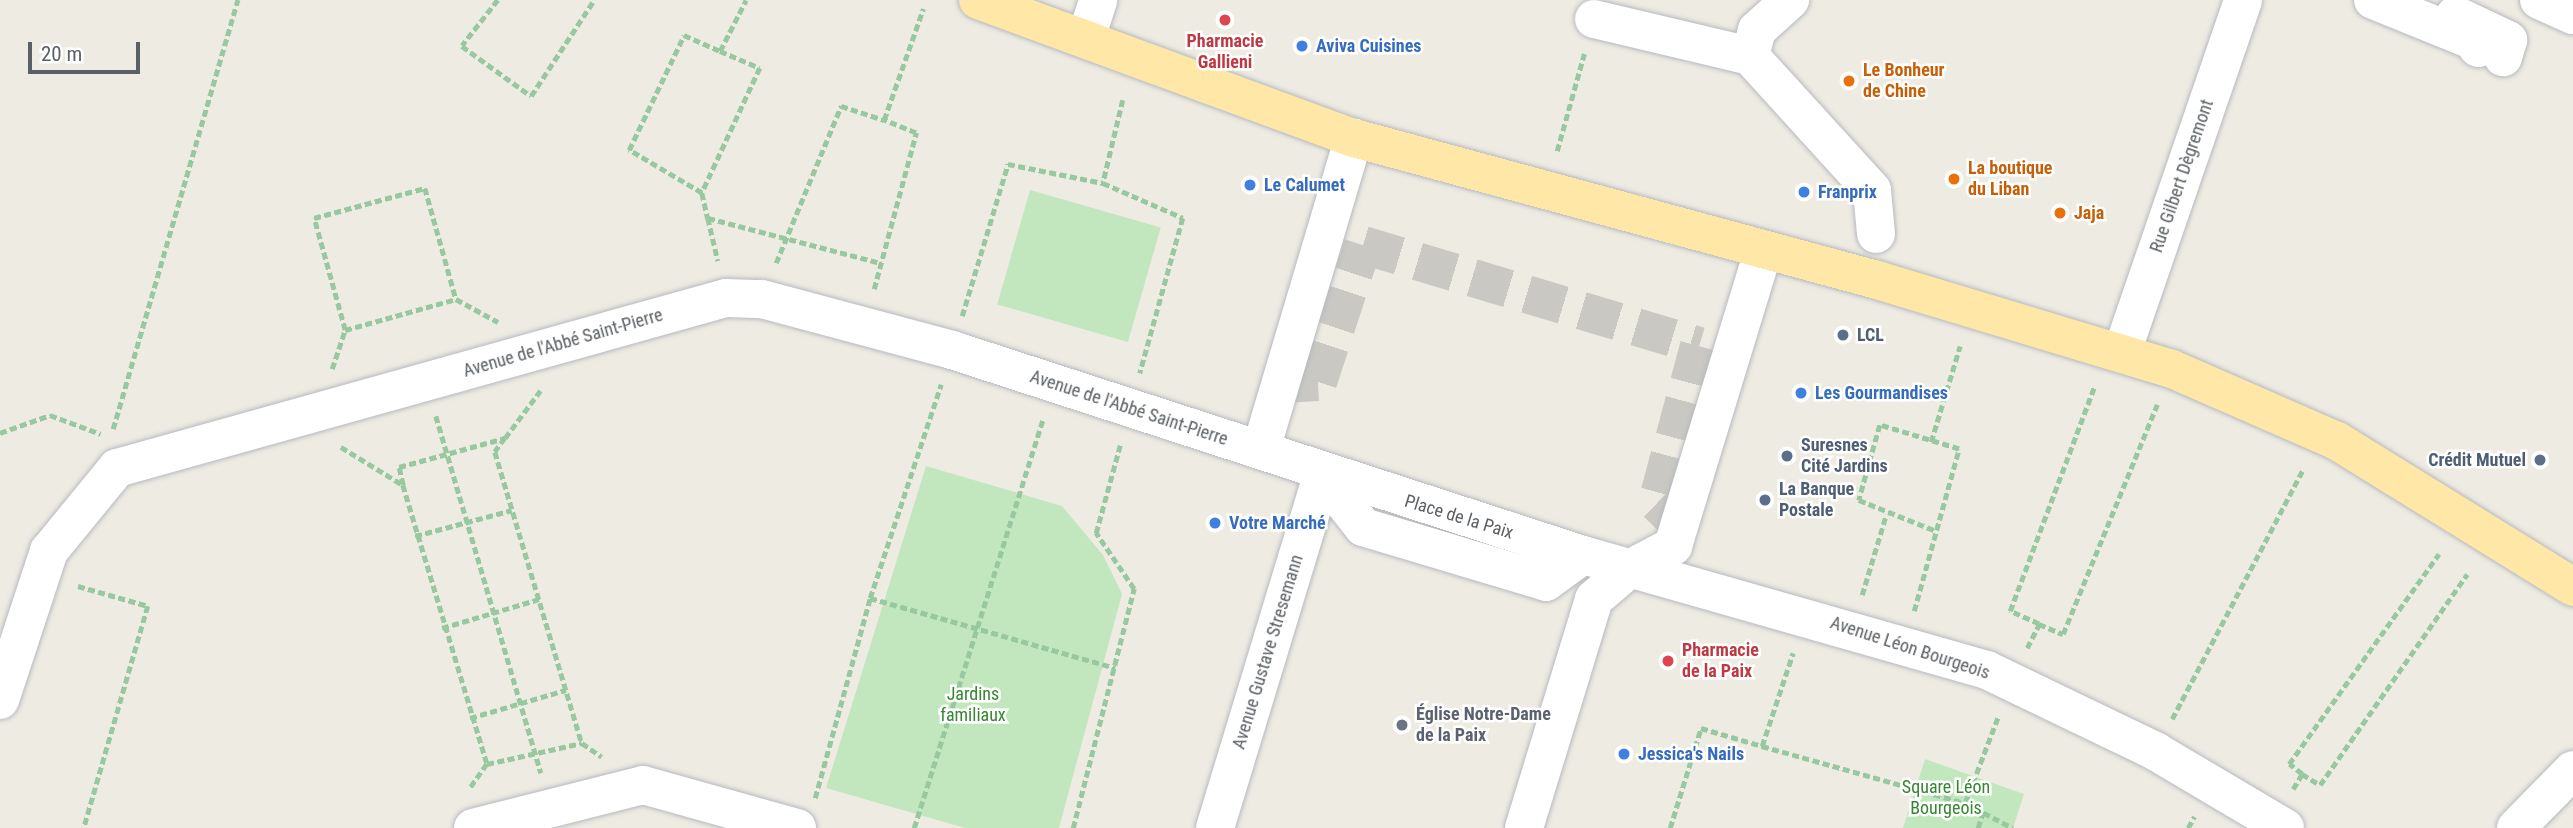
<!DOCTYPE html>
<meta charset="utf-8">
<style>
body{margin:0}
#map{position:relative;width:2573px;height:828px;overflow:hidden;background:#eeebe3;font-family:"Roboto Condensed",sans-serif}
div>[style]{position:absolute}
.green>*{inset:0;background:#c2e7be;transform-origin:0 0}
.minor-tunnel>*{height:38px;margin-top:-19px;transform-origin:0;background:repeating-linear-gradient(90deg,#c9c8c3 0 38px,transparent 0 57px)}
.path>*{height:4.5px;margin-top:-2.25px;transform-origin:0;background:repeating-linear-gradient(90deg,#97c8a0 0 7px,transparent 0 10.5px)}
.roads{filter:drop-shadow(0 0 2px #b6babe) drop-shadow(0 0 2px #b6babe)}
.minor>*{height:38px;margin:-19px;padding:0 19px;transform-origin:19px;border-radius:19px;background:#fff}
.major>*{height:38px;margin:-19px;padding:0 19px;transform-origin:19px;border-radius:19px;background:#ffe8a7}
.dots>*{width:19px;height:19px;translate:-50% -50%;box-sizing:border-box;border:4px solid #fff;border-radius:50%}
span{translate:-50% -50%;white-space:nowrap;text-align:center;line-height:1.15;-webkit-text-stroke:5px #fff;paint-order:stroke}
.health-label{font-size:18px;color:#be3a42;font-weight:700}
.left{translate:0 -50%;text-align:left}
.shop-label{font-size:18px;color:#366cbe;font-weight:700}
.food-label{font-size:18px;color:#c56008;font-weight:700}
.street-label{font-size:18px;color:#5b6064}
.service-label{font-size:18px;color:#4e5e75;font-weight:700}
.right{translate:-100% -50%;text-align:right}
.park-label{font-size:18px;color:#368531}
.worship-label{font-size:18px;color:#5b616d;font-weight:700}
.scale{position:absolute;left:28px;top:42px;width:112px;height:32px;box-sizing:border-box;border:4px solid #5b6064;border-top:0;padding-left:9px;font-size:21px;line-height:24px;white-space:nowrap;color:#5b6064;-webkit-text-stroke:5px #fff;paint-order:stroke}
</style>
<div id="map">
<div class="green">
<i style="left:1030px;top:190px;width:136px;height:119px;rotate:16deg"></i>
<i style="clip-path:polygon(926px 466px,1062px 506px,1103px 555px,1122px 594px,1059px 828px,965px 828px,826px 788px)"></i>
<i style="clip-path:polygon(1925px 759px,2024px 794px,2013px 828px,1903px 828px)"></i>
</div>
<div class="minor-tunnel">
<i style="left:1282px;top:384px;width:36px;rotate:-3deg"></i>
<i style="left:1318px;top:382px;width:144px;rotate:-71.8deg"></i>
<i style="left:1363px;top:245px;width:351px;rotate:16.7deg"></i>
<i style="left:1699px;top:346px;width:163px;rotate:105deg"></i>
<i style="left:1657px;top:503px;width:33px;rotate:44deg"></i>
</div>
<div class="path">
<i style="left:498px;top:0;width:58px;rotate:128deg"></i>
<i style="left:462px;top:46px;width:85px;rotate:35.9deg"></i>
<i style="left:531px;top:96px;width:115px;rotate:-56.7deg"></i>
<i style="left:720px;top:51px;width:43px;rotate:23deg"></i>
<i style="left:760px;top:68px;width:138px;rotate:114.9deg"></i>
<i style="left:702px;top:193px;width:26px;rotate:77deg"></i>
<i style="left:708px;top:218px;width:179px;rotate:14.6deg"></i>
<i style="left:1123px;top:100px;width:85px;rotate:103.5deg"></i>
<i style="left:1103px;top:183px;width:87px;rotate:23.6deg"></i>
<i style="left:1183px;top:218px;width:161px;rotate:105.5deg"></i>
<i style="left:1557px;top:151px;width:101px;rotate:-74.4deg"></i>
<i style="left:702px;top:193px;width:85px;rotate:-149.5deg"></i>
<i style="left:629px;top:150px;width:127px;rotate:-64.4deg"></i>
<i style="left:684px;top:35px;width:39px;rotate:24deg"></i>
<i style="left:720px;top:51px;width:57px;rotate:-63deg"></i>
<i style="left:708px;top:218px;width:44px;rotate:76.9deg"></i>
<i style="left:776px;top:263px;width:170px;rotate:-67.5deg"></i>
<i style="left:841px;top:106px;width:45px;rotate:18deg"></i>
<i style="left:874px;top:289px;width:162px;rotate:-74.9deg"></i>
<i style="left:916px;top:133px;width:35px;rotate:-158deg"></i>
<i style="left:884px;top:120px;width:118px;rotate:-70.6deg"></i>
<i style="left:962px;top:316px;width:159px;rotate:-73.2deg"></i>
<i style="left:1008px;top:164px;width:97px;rotate:11.3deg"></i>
<i style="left:345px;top:330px;width:116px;rotate:-105.5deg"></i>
<i style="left:314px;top:218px;width:115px;rotate:-15.1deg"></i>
<i style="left:425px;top:188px;width:115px;rotate:74.4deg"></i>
<i style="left:456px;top:299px;width:48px;rotate:28.7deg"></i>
<i style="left:332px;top:369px;width:41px;rotate:-71.6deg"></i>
<i style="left:345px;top:330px;width:115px;rotate:-15.6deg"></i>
<i style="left:436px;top:416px;width:372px;rotate:73.6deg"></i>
<i style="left:113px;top:429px;width:447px;rotate:-73.8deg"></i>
<i style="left:0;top:433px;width:53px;rotate:-19.8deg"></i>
<i style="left:50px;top:415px;width:54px;rotate:20.4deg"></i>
<i style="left:505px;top:438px;width:59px;rotate:-53.3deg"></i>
<i style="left:1931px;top:442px;width:100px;rotate:-73.2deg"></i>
<i style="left:341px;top:447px;width:73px;rotate:31.5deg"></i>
<i style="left:403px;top:485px;width:18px;rotate:-103deg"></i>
<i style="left:399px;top:467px;width:110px;rotate:-15.3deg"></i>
<i style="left:505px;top:438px;width:17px;rotate:126deg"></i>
<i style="left:495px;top:452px;width:304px;rotate:73.4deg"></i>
<i style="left:582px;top:743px;width:24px;rotate:35deg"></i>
<i style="left:403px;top:485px;width:291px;rotate:73.2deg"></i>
<i style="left:487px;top:764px;width:29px;rotate:125deg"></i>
<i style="left:415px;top:536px;width:100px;rotate:-15deg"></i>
<i style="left:78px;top:586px;width:73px;rotate:15.9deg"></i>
<i style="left:148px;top:606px;width:231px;rotate:106.1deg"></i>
<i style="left:1862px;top:595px;width:84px;rotate:-73.3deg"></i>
<i style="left:870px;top:598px;width:255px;rotate:15.9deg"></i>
<i style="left:1914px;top:611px;width:168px;rotate:-74.5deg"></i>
<i style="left:1959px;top:449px;width:83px;rotate:-163.1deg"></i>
<i style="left:1880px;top:425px;width:78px;rotate:105.6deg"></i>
<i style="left:1859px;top:500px;width:83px;rotate:21.9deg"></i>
<i style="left:2039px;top:624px;width:32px;rotate:-156deg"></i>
<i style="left:2010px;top:611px;width:241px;rotate:-69.4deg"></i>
<i style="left:442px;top:628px;width:101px;rotate:-16.6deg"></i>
<i style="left:2027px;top:648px;width:27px;rotate:-63deg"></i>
<i style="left:2039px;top:624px;width:26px;rotate:23deg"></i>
<i style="left:2063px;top:634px;width:248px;rotate:-67.7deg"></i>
<i style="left:470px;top:718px;width:100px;rotate:-16.3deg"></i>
<i style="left:2172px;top:719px;width:280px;rotate:-62.3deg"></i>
<i style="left:1762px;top:746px;width:211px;rotate:15.7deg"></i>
<i style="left:1965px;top:803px;width:92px;rotate:-69deg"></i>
<i style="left:487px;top:764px;width:97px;rotate:-12.5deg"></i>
<i style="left:2302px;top:774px;width:21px;rotate:31deg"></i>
<i style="left:2320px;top:785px;width:257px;rotate:-55.1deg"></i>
<i style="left:2293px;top:789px;width:17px;rotate:-59deg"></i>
<i style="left:2302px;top:774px;width:16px;rotate:-142deg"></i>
<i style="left:2289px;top:764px;width:258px;rotate:-54.5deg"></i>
<i style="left:815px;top:798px;width:207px;rotate:-74.6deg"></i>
<i style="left:870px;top:598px;width:225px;rotate:-71.6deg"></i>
<i style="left:1965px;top:803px;width:54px;rotate:27.5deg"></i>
<i style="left:914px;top:828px;width:430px;rotate:-72.5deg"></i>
<i style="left:1073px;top:828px;width:247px;rotate:-75.7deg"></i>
<i style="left:1134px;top:589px;width:68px;rotate:-124.2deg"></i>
<i style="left:1096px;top:533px;width:91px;rotate:-74.7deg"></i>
<i style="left:1670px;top:828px;width:105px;rotate:-72.8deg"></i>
<i style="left:1701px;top:728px;width:64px;rotate:16.4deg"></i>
<i style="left:1762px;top:746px;width:98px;rotate:-71.6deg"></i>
<i style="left:1978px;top:828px;width:17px;rotate:-73deg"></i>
<i style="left:2188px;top:828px;width:13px;rotate:-61deg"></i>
</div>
<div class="roads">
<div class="minor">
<i style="left:2373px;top:0;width:107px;rotate:22deg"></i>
<i style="left:2472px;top:40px;width:10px;rotate:53deg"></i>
<i style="left:2539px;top:0;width:37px;rotate:24deg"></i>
<i style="left:2455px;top:15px;width:59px;rotate:25.3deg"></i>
<i style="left:2508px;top:40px;width:18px;rotate:106deg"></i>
<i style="left:1594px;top:19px;width:160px;rotate:13.3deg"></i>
<i style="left:1750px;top:56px;width:181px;rotate:47.7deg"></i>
<i style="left:1872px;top:190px;width:44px;rotate:84.8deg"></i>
<i style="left:1086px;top:38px;width:40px;rotate:-72deg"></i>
<i style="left:1750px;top:56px;width:27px;rotate:-75deg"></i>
<i style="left:1757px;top:30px;width:45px;rotate:-42.3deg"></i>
<i style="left:2122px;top:352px;width:372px;rotate:-71deg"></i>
<i style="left:1261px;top:449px;width:325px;rotate:-73.4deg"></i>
<i style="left:1322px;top:475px;width:66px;rotate:51.7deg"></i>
<i style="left:1363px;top:527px;width:191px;rotate:16.7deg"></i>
<i style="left:1546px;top:582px;width:46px;rotate:-36.1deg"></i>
<i style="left:0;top:700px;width:157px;rotate:-71.8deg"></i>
<i style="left:49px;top:551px;width:107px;rotate:-50.7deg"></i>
<i style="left:117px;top:468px;width:632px;rotate:-15.6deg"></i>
<i style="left:726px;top:298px;width:36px;rotate:2deg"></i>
<i style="left:762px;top:299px;width:197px;rotate:15deg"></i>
<i style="left:952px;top:350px;width:663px;rotate:18deg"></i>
<i style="left:1583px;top:555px;width:420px;rotate:15.9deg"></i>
<i style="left:1987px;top:670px;width:187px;rotate:25.7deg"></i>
<i style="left:2155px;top:751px;width:151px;rotate:30.6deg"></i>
<i style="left:473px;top:828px;width:175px;rotate:-14.2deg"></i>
<i style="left:643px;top:785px;width:160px;rotate:15.6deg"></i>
<i style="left:1215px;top:828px;width:369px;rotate:-73.1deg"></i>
<i style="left:1524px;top:828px;width:239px;rotate:-73deg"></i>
<i style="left:1594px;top:599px;width:46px;rotate:-40.6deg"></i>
<i style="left:1629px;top:569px;width:50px;rotate:-27.6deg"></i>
<i style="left:1673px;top:546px;width:307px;rotate:-73deg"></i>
<i style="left:2516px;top:828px;width:81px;rotate:-45.5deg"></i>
</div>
<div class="major">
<i style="left:978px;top:0;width:401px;rotate:20.2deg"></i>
<i style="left:1354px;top:138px;width:542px;rotate:15.19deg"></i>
<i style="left:1877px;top:280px;width:308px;rotate:16.8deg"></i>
<i style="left:2172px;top:369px;width:180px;rotate:23.6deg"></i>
<i style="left:2337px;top:441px;width:278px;rotate:31.7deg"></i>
</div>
</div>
<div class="dots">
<i style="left:1225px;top:20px;background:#e0444e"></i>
<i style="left:1302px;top:46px;background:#3f7fe0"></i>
<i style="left:1849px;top:81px;background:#e8710a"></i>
<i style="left:1954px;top:179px;background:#e8710a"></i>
<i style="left:1250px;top:185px;background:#3f7fe0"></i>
<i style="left:1804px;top:192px;background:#3f7fe0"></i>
<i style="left:2060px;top:213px;background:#e8710a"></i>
<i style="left:1843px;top:335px;background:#5c6f8a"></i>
<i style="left:1801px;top:393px;background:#3f7fe0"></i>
<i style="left:1787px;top:456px;background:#5c6f8a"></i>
<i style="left:2540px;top:460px;background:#5c6f8a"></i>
<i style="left:1765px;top:500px;background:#5c6f8a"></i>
<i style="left:1215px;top:523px;background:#3f7fe0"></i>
<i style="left:1668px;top:661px;background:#e0444e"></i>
<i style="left:1402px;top:725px;background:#6b7280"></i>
<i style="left:1624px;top:754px;background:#3f7fe0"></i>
</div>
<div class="health-label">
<span style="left:1225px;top:52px">Pharmacie<br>Gallieni</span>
<span class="left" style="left:1682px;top:661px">Pharmacie<br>de la Paix</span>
</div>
<div class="shop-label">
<span class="left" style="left:1316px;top:46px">Aviva Cuisines</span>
<span class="left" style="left:1264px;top:185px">Le Calumet</span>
<span class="left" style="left:1818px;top:192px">Franprix</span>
<span class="left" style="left:1815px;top:393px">Les Gourmandises</span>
<span class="left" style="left:1229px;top:523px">Votre Marché</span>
<span class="left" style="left:1638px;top:754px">Jessica's Nails</span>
</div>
<div class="food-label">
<span class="left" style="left:1863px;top:81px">Le Bonheur<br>de Chine</span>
<span class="left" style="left:1968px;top:179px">La boutique<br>du Liban</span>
<span class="left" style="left:2074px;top:213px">Jaja</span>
</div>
<div class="street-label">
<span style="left:2182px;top:176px;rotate:-71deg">Rue Gilbert Dègremont</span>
<span style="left:563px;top:343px;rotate:-16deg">Avenue de l'Abbé Saint-Pierre</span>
<span style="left:1129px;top:408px;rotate:18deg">Avenue de l'Abbé Saint-Pierre</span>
<span style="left:1459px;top:517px;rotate:17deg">Place de la Paix</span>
<span style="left:1910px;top:648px;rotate:18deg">Avenue Léon Bourgeois</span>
<span style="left:1268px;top:652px;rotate:-73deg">Avenue Gustave Stresemann</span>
</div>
<div class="service-label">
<span class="left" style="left:1857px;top:335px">LCL</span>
<span class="left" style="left:1801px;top:456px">Suresnes<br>Cité Jardins</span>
<span class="right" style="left:2526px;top:460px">Crédit Mutuel</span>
<span class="left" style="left:1779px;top:500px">La Banque<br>Postale</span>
</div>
<div class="park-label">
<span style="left:973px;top:705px">Jardins<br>familiaux</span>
<span style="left:1946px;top:798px">Square Léon<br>Bourgeois</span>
</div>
<div class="worship-label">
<span class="left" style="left:1416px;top:725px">Église Notre-Dame<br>de la Paix</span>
</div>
<div class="scale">20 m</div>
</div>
